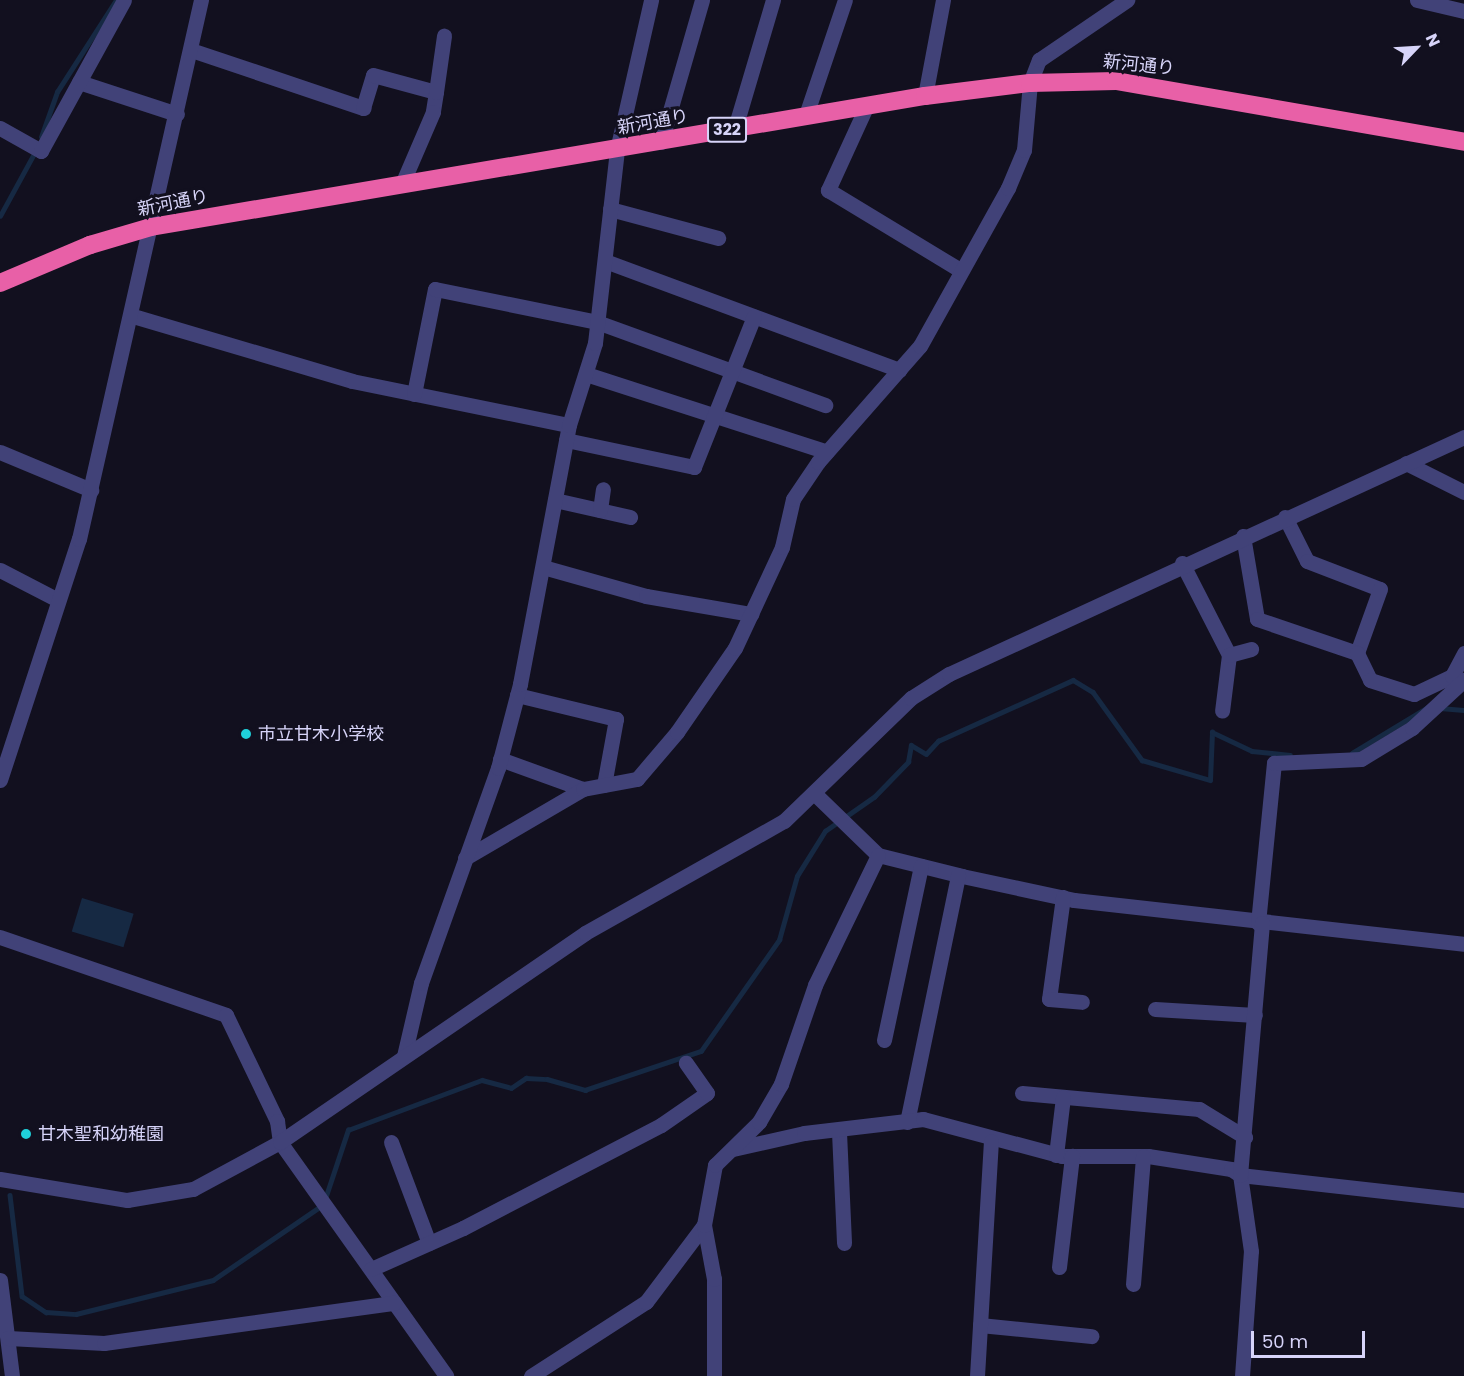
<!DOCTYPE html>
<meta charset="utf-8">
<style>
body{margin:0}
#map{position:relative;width:1464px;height:1376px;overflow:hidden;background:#12101f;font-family:Poppins,"Noto Sans JP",sans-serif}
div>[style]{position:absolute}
.water>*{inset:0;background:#162943;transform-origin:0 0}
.stream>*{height:4.5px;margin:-2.25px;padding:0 2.25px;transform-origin:2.25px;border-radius:2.25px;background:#162943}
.minor>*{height:15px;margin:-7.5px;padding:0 7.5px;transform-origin:7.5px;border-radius:7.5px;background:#414278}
.highway>*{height:18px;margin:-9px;padding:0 9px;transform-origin:9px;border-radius:9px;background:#e860a7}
.dots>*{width:16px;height:16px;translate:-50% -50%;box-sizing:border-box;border:3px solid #12101f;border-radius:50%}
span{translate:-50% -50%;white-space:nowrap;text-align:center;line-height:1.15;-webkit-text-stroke:6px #12101f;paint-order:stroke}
.shield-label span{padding:2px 4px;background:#12101f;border:2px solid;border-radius:4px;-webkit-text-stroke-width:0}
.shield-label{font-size:16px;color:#d7d4f9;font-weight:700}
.street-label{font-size:18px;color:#d7d4f9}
.poi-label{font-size:18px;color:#d7d4f9}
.left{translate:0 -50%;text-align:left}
.north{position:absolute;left:1386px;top:18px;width:60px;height:60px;-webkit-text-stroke:4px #12101f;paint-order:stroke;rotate:65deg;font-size:16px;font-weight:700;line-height:24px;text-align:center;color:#d7d4f9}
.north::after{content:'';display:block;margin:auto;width:21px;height:27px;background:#d7d4f9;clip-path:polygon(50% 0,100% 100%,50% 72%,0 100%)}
.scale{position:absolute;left:1251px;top:1331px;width:114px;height:27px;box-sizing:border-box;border:3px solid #d7d4f9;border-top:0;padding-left:8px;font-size:18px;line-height:21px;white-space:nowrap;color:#d7d4f9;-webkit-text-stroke:4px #12101f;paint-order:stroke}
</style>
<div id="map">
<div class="water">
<i style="left:82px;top:898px;width:54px;height:35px;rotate:17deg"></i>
</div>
<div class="stream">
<i style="left:41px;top:137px;width:48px;rotate:-70.4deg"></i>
<i style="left:57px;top:92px;width:109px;rotate:-57.3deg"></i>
<i style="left:0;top:216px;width:75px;rotate:-61.4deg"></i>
<i style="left:1440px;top:708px;width:24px;rotate:5deg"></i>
<i style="left:1352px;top:753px;width:89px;rotate:-31.2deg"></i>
<i style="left:10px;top:1195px;width:102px;rotate:83.2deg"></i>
<i style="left:22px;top:1296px;width:29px;rotate:34deg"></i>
<i style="left:46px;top:1312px;width:30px;rotate:4deg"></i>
<i style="left:76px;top:1314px;width:141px;rotate:-13.9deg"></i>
<i style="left:213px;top:1280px;width:131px;rotate:-34.4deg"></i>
<i style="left:325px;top:1199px;width:73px;rotate:-71.6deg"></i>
<i style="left:348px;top:1130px;width:143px;rotate:-20.5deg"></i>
<i style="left:482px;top:1080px;width:30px;rotate:15deg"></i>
<i style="left:511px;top:1088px;width:18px;rotate:-34deg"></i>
<i style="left:526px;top:1078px;width:21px;rotate:3deg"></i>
<i style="left:547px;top:1079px;width:40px;rotate:16deg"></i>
<i style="left:585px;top:1090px;width:122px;rotate:-18.6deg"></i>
<i style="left:701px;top:1051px;width:136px;rotate:-54.9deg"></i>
<i style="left:779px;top:940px;width:66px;rotate:-74.3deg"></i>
<i style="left:797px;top:876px;width:53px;rotate:-58.1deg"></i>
<i style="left:825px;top:831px;width:60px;rotate:-34.8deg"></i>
<i style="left:874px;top:797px;width:49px;rotate:-45.8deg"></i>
<i style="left:908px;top:762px;width:17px;rotate:-80deg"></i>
<i style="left:911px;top:745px;width:17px;rotate:31deg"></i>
<i style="left:926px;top:754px;width:18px;rotate:-47deg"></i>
<i style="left:938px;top:741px;width:148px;rotate:-24.3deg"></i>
<i style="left:1073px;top:680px;width:23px;rotate:31deg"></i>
<i style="left:1093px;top:692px;width:84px;rotate:54.2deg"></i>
<i style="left:1142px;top:760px;width:71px;rotate:16.4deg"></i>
<i style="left:1210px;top:780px;width:48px;rotate:-87.6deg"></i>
<i style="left:1212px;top:732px;width:44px;rotate:25.4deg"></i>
<i style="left:1252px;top:751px;width:38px;rotate:6deg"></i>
</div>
<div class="minor">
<i style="left:1417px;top:0;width:48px;rotate:13.2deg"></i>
<i style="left:191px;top:50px;width:182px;rotate:18.6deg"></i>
<i style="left:363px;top:108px;width:34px;rotate:-73deg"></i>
<i style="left:373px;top:75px;width:65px;rotate:15.1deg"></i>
<i style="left:436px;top:92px;width:20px;rotate:99deg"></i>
<i style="left:433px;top:112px;width:78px;rotate:113.3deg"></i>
<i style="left:79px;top:82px;width:103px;rotate:18.1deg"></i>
<i style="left:436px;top:92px;width:57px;rotate:-81.9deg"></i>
<i style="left:925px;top:96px;width:98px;rotate:-79.4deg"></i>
<i style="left:867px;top:105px;width:94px;rotate:114.6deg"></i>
<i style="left:828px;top:190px;width:154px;rotate:31.2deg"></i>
<i style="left:806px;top:115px;width:121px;rotate:-71.3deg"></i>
<i style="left:0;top:128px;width:47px;rotate:29.3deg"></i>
<i style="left:41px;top:151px;width:172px;rotate:-61.2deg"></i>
<i style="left:735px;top:128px;width:134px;rotate:-73.5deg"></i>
<i style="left:661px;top:142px;width:148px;rotate:-73.9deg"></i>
<i style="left:610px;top:209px;width:112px;rotate:15deg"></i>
<i style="left:605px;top:261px;width:314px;rotate:20.3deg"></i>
<i style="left:133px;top:316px;width:228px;rotate:16.5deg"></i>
<i style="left:352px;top:381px;width:221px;rotate:11.5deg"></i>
<i style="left:586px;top:374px;width:253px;rotate:17.9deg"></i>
<i style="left:414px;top:394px;width:107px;rotate:-78.7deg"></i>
<i style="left:435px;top:289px;width:165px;rotate:11.5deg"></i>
<i style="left:597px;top:322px;width:243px;rotate:20deg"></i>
<i style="left:566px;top:440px;width:131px;rotate:11.9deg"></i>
<i style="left:694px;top:467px;width:162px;rotate:-68.3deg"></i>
<i style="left:0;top:452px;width:99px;rotate:22.7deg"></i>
<i style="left:1406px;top:463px;width:65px;rotate:26.6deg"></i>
<i style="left:555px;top:500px;width:77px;rotate:12.8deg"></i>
<i style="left:600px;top:510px;width:21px;rotate:-82deg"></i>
<i style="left:1285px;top:517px;width:49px;rotate:63.4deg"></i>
<i style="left:1307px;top:561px;width:78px;rotate:21deg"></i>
<i style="left:1380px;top:589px;width:68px;rotate:109.8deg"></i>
<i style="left:1243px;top:536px;width:84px;rotate:80.4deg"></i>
<i style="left:1257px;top:619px;width:106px;rotate:18.8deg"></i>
<i style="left:1357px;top:653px;width:30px;rotate:64deg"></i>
<i style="left:1370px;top:680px;width:46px;rotate:17.7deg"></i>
<i style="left:1414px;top:694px;width:42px;rotate:-25.3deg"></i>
<i style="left:1452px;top:676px;width:26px;rotate:-62deg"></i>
<i style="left:1182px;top:563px;width:103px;rotate:62.9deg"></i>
<i style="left:1229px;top:655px;width:56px;rotate:97.1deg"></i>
<i style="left:543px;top:567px;width:107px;rotate:15.7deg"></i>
<i style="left:646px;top:596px;width:107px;rotate:9.7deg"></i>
<i style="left:0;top:570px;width:65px;rotate:27.3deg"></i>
<i style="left:1229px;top:655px;width:23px;rotate:-15deg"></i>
<i style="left:517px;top:695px;width:102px;rotate:13.6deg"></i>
<i style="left:616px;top:719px;width:67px;rotate:100.3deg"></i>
<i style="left:500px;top:759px;width:88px;rotate:19.9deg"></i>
<i style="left:0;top:780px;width:254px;rotate:-71.9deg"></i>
<i style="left:79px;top:539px;width:553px;rotate:-77.25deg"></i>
<i style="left:815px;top:794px;width:88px;rotate:44.1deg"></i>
<i style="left:878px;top:855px;width:87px;rotate:14deg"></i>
<i style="left:962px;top:876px;width:115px;rotate:12.1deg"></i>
<i style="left:1074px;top:900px;width:392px;rotate:6.4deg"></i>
<i style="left:465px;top:858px;width:137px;rotate:-30.3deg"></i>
<i style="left:583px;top:789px;width:55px;rotate:-10.5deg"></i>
<i style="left:637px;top:779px;width:62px;rotate:-49.6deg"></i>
<i style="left:677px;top:732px;width:102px;rotate:-55.4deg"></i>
<i style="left:735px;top:648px;width:111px;rotate:-65deg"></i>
<i style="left:782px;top:547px;width:49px;rotate:-77.1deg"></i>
<i style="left:793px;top:499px;width:45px;rotate:-56deg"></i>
<i style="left:818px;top:462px;width:154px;rotate:-48.7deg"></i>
<i style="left:920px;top:346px;width:181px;rotate:-60.9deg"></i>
<i style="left:1008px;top:188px;width:41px;rotate:-67.2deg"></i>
<i style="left:1024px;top:150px;width:67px;rotate:-84.9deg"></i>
<i style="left:1030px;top:83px;width:25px;rotate:-69deg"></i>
<i style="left:1039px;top:60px;width:107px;rotate:-34.3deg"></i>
<i style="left:1063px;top:897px;width:103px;rotate:97.8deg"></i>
<i style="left:1049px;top:999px;width:33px;rotate:5deg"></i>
<i style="left:1258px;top:923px;width:161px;rotate:-84.3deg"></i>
<i style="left:1274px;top:763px;width:87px;rotate:-2.6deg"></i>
<i style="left:1361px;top:759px;width:60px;rotate:-31.3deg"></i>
<i style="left:1412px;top:728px;width:71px;rotate:-42.7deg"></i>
<i style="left:0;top:937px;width:239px;rotate:19deg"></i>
<i style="left:226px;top:1015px;width:118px;rotate:64.3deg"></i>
<i style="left:277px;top:1121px;width:21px;rotate:82deg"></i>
<i style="left:280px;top:1142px;width:287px;rotate:54.6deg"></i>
<i style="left:1155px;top:1009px;width:100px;rotate:3.4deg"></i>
<i style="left:884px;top:1040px;width:178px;rotate:-78deg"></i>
<i style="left:404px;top:1056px;width:75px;rotate:-76.9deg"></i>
<i style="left:421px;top:983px;width:228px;rotate:-70.3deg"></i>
<i style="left:498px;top:768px;width:87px;rotate:-75.3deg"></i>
<i style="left:520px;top:684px;width:264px;rotate:-79.3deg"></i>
<i style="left:569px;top:425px;width:86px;rotate:-72.4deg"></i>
<i style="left:595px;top:343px;width:194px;rotate:-83.5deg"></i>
<i style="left:617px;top:150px;width:154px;rotate:-77.2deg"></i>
<i style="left:1022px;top:1093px;width:178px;rotate:5.2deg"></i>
<i style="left:1199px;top:1109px;width:54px;rotate:31.3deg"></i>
<i style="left:907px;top:1122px;width:252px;rotate:-78.3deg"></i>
<i style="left:839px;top:1132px;width:111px;rotate:87.4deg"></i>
<i style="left:391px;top:1142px;width:108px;rotate:69.4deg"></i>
<i style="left:733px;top:1149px;width:73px;rotate:-12.7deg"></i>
<i style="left:804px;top:1133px;width:120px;rotate:-6.7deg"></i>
<i style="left:923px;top:1119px;width:144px;rotate:14.9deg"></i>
<i style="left:1062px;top:1156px;width:86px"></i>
<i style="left:1148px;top:1156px;width:84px;rotate:8.9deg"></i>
<i style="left:1231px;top:1169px;width:11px;rotate:34deg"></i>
<i style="left:1240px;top:1175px;width:225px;rotate:6.4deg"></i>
<i style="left:1056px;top:1155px;width:58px;rotate:-83.1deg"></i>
<i style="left:0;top:1179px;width:129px;rotate:9.4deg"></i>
<i style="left:127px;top:1200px;width:67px;rotate:-9.5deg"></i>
<i style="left:193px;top:1189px;width:99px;rotate:-28.4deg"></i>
<i style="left:280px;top:1142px;width:370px;rotate:-34.4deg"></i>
<i style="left:585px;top:933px;width:228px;rotate:-29.4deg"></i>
<i style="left:784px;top:821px;width:177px;rotate:-44.1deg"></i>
<i style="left:911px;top:698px;width:45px;rotate:-32.3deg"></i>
<i style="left:949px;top:674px;width:567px;rotate:-24.71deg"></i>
<i style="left:1059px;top:1267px;width:112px;rotate:-83.3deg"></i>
<i style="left:371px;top:1269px;width:101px;rotate:-24deg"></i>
<i style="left:463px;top:1228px;width:223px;rotate:-27.5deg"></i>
<i style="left:661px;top:1125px;width:56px;rotate:-34.8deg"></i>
<i style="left:707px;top:1093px;width:37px;rotate:-125deg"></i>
<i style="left:0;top:1280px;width:97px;rotate:82.9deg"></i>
<i style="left:1133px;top:1284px;width:128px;rotate:-85.5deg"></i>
<i style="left:980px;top:1325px;width:112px;rotate:5.7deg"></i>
<i style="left:8px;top:1338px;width:96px;rotate:3deg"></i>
<i style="left:104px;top:1343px;width:293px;rotate:-7.9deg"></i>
<i style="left:531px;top:1376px;width:137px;rotate:-32.8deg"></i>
<i style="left:646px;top:1302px;width:96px;rotate:-53deg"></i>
<i style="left:714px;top:1376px;width:97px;rotate:-90deg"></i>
<i style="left:714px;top:1279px;width:55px;rotate:-100.5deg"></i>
<i style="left:704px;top:1225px;width:61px;rotate:-79.6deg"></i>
<i style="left:715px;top:1165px;width:62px;rotate:-44.3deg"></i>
<i style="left:759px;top:1122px;width:44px;rotate:-59.9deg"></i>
<i style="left:781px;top:1084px;width:105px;rotate:-71deg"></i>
<i style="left:815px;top:985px;width:144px;rotate:-64.1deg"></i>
<i style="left:977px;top:1376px;width:235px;rotate:-86.6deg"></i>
<i style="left:1242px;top:1376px;width:125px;rotate:-85.9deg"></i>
<i style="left:1251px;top:1251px;width:77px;rotate:-98.2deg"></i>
<i style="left:1240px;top:1175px;width:253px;rotate:-85deg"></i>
</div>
<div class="highway">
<i style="left:0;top:283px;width:98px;rotate:-22.9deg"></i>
<i style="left:90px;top:245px;width:64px;rotate:-16.4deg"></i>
<i style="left:151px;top:227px;width:785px;rotate:-9.61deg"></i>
<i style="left:925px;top:96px;width:106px;rotate:-7.1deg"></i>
<i style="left:1030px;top:83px;width:86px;rotate:-1.3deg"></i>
<i style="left:1116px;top:81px;width:353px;rotate:9.9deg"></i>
</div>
<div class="dots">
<i style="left:246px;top:734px;background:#1fd0da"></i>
<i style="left:26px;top:1134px;background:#1fd0da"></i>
</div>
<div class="shield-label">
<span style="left:727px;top:130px">322</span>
</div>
<div class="street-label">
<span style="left:1139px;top:65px;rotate:6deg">新河通り</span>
<span style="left:653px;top:122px;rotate:-10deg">新河通り</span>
<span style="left:173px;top:203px;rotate:-11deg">新河通り</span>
</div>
<div class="poi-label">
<span class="left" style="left:258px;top:734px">市立甘木小学校</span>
<span class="left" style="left:38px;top:1134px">甘木聖和幼稚園</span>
</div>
<div class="north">N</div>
<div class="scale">50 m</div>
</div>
